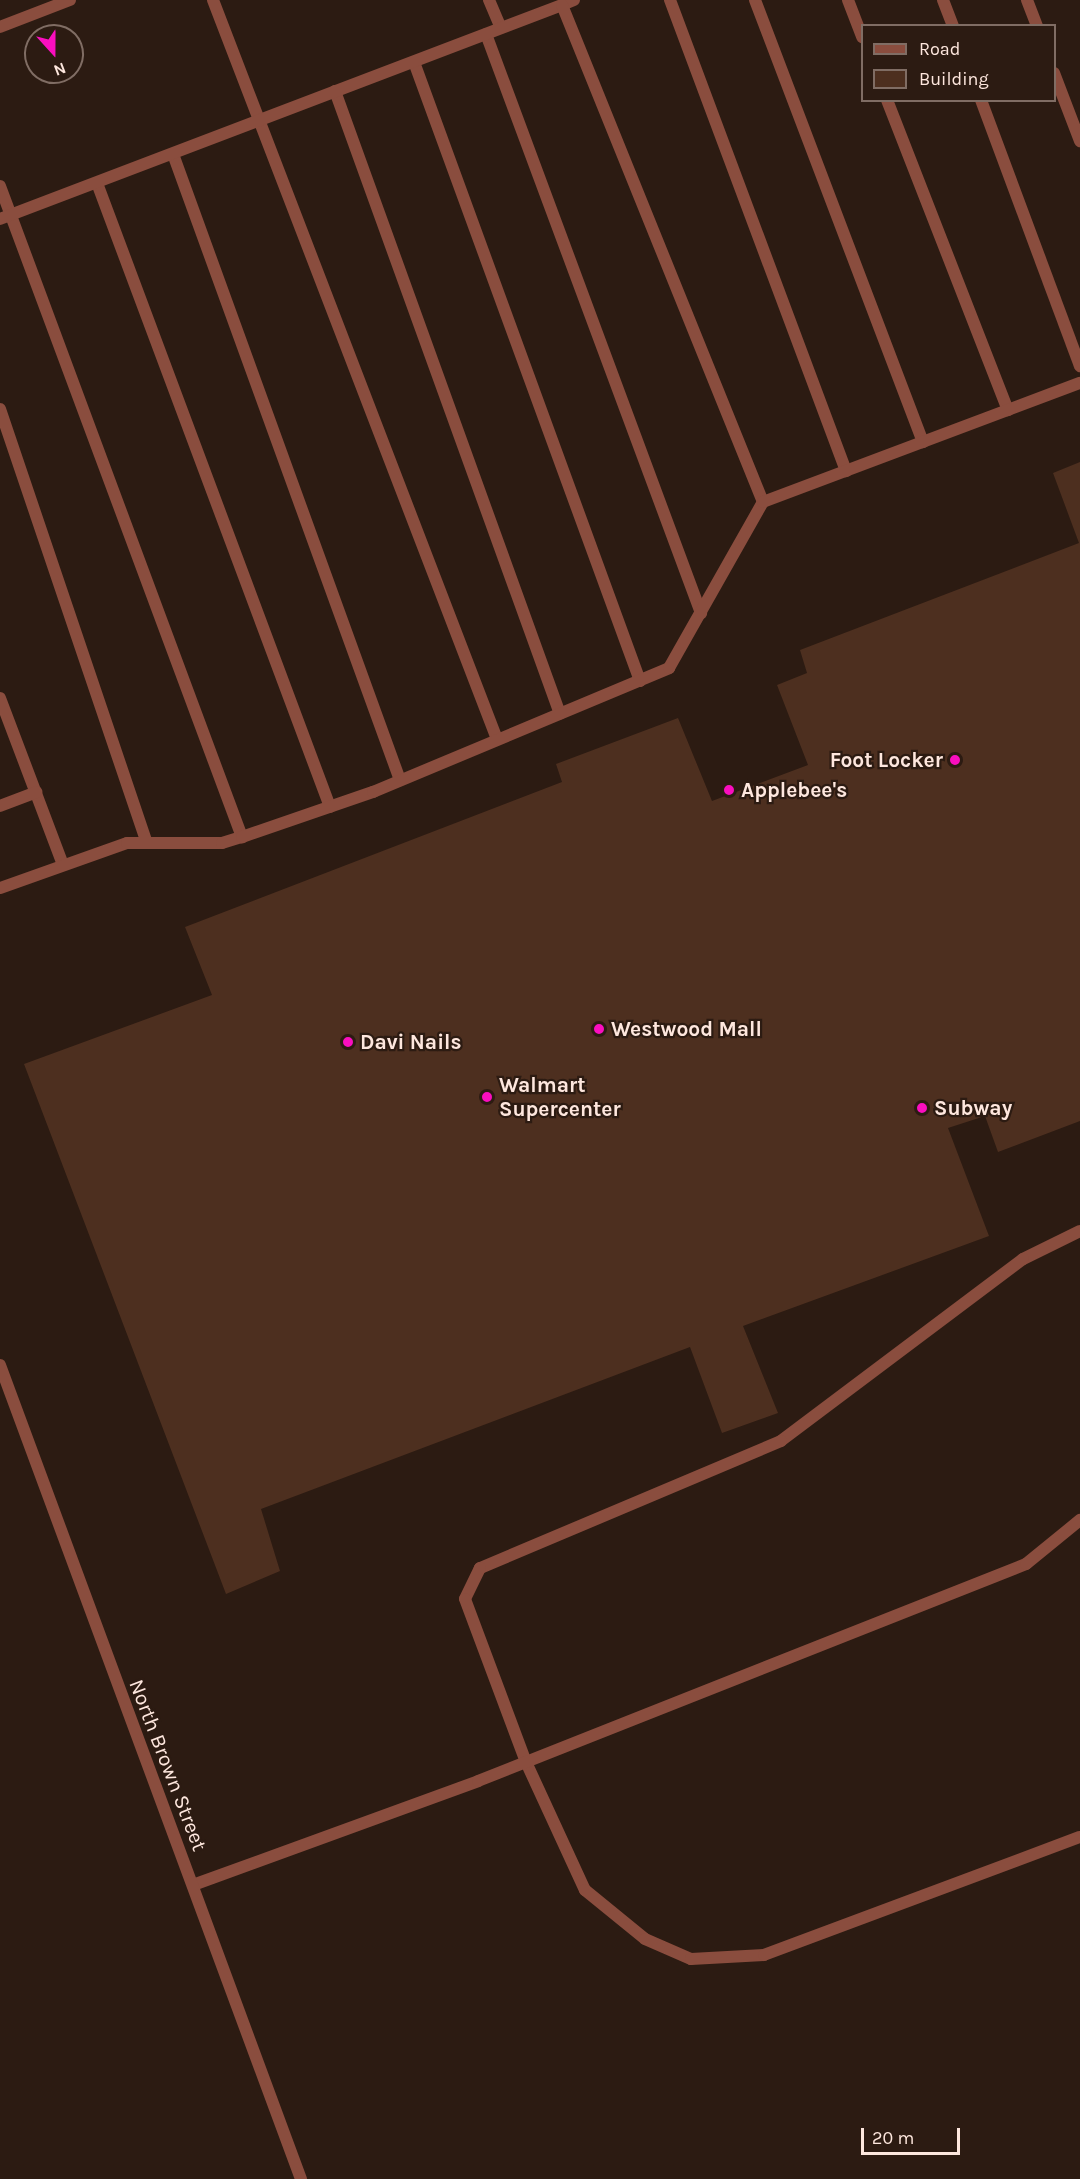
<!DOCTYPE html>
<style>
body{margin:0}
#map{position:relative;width:1080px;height:2179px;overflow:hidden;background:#2c1b12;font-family:Karla,sans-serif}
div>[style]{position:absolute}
.building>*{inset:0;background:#4d2f1f}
.service>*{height:12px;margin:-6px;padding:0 6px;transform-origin:6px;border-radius:6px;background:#8a4d3e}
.tertiary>*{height:12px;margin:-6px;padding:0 6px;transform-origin:6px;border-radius:6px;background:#8a4d3e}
.dots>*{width:16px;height:16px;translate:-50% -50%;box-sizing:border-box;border:3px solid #2c1b12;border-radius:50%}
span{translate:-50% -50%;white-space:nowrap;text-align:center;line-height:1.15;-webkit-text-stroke:4.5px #2c1b12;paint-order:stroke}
.poi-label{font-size:21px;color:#fee7de;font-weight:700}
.right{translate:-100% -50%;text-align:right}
.left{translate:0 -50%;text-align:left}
.street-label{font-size:21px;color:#fee7de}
.legend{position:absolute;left:861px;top:24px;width:195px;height:78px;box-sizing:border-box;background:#2c1b12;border:2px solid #806d64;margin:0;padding:8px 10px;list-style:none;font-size:18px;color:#fee7de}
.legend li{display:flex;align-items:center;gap:12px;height:30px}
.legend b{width:30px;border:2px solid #806d64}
.north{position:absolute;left:24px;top:24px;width:60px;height:60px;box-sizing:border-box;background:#2c1b12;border:2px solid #806d64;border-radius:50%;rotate:159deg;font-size:16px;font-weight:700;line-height:24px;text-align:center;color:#fee7de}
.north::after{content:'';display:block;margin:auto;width:21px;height:27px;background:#fa0ebf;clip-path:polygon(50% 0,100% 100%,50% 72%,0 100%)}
.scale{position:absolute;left:861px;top:2128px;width:99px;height:27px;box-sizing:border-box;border:3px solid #fee7de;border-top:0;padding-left:8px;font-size:18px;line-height:21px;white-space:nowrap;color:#fee7de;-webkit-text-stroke:4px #2c1b12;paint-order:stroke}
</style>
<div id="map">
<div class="building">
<i style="clip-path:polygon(1080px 462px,1080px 1121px,998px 1152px,985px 1116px,948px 1128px,989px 1236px,743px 1326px,778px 1413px,722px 1433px,690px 1347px,261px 1509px,280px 1571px,226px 1594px,24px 1064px,212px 995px,185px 927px,562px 782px,556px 764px,678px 718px,712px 801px,808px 765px,777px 685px,807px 673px,800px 650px,1079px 543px,1053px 473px)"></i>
</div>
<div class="service">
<i style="left:213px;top:0;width:792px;rotate:68.98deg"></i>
<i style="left:489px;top:0;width:30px;rotate:67deg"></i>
<i style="left:670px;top:0;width:503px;rotate:69.51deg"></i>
<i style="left:755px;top:0;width:473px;rotate:69.2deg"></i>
<i style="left:848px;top:0;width:40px;rotate:69deg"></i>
<i style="left:943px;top:0;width:28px;rotate:69deg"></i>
<i style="left:1027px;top:0;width:28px;rotate:69deg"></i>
<i style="left:562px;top:5px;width:13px;rotate:-23deg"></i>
<i style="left:0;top:27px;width:75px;rotate:-21.1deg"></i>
<i style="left:486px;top:34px;width:618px;rotate:69.63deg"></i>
<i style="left:414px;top:62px;width:659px;rotate:69.94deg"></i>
<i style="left:1054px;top:73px;width:73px;rotate:69.1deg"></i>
<i style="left:335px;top:91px;width:662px;rotate:70.14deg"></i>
<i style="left:887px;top:100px;width:333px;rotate:68.7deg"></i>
<i style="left:981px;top:100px;width:284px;rotate:69.6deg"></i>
<i style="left:173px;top:154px;width:666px;rotate:70.07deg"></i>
<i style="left:97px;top:183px;width:666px;rotate:69.52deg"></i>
<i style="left:0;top:186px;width:695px;rotate:69.61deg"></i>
<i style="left:0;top:219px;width:601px;rotate:-20.85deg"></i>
<i style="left:562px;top:5px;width:536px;rotate:67.98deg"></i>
<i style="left:0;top:409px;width:458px;rotate:71.3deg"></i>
<i style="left:0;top:698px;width:178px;rotate:69.3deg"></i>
<i style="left:0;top:806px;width:39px;rotate:-21deg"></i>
<i style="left:0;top:888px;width:135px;rotate:-19.5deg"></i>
<i style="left:127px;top:843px;width:95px"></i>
<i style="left:222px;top:843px;width:21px;rotate:-17deg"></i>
<i style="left:242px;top:837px;width:139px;rotate:-19deg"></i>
<i style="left:373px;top:792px;width:321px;rotate:-22.7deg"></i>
<i style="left:669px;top:668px;width:191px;rotate:-60.5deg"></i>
<i style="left:763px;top:502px;width:339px;rotate:-20.6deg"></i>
<i style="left:1080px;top:1231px;width:64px;rotate:153.8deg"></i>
<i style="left:1023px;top:1259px;width:303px;rotate:143.1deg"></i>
<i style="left:781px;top:1441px;width:327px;rotate:157.1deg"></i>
<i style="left:480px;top:1568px;width:34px;rotate:116deg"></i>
<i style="left:465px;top:1599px;width:174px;rotate:69.5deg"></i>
<i style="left:526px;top:1762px;width:141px;rotate:65.3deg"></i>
<i style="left:585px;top:1890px;width:77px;rotate:39.2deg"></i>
<i style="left:645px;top:1939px;width:50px;rotate:23.5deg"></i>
<i style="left:691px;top:1959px;width:73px;rotate:-3.1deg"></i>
<i style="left:764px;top:1955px;width:337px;rotate:-20.5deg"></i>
<i style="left:193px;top:1885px;width:303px;rotate:-20deg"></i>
<i style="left:478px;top:1781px;width:589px;rotate:-21.6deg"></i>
<i style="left:1026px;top:1564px;width:70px;rotate:-39.2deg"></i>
</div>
<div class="tertiary">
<i style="left:0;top:1365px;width:868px;rotate:69.71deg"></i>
</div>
<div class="dots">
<i style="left:955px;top:760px;background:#fa0ebf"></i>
<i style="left:729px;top:790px;background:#fa0ebf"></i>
<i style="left:599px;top:1029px;background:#fa0ebf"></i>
<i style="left:348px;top:1042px;background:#fa0ebf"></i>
<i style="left:487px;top:1097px;background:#fa0ebf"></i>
<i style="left:922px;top:1108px;background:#fa0ebf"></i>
</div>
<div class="poi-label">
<span class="right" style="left:943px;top:760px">Foot Locker</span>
<span class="left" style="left:741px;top:790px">Applebee's</span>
<span class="left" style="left:611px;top:1029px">Westwood Mall</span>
<span class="left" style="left:360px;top:1042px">Davi Nails</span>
<span class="left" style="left:499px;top:1097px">Walmart<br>Supercenter</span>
<span class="left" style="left:934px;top:1108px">Subway</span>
</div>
<div class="street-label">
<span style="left:168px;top:1765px;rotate:69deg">North Brown Street</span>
</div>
<ul class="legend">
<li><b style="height:8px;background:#8a4d3e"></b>Road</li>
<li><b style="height:16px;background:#4d2f1f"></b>Building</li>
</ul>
<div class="north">N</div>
<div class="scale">20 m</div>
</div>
